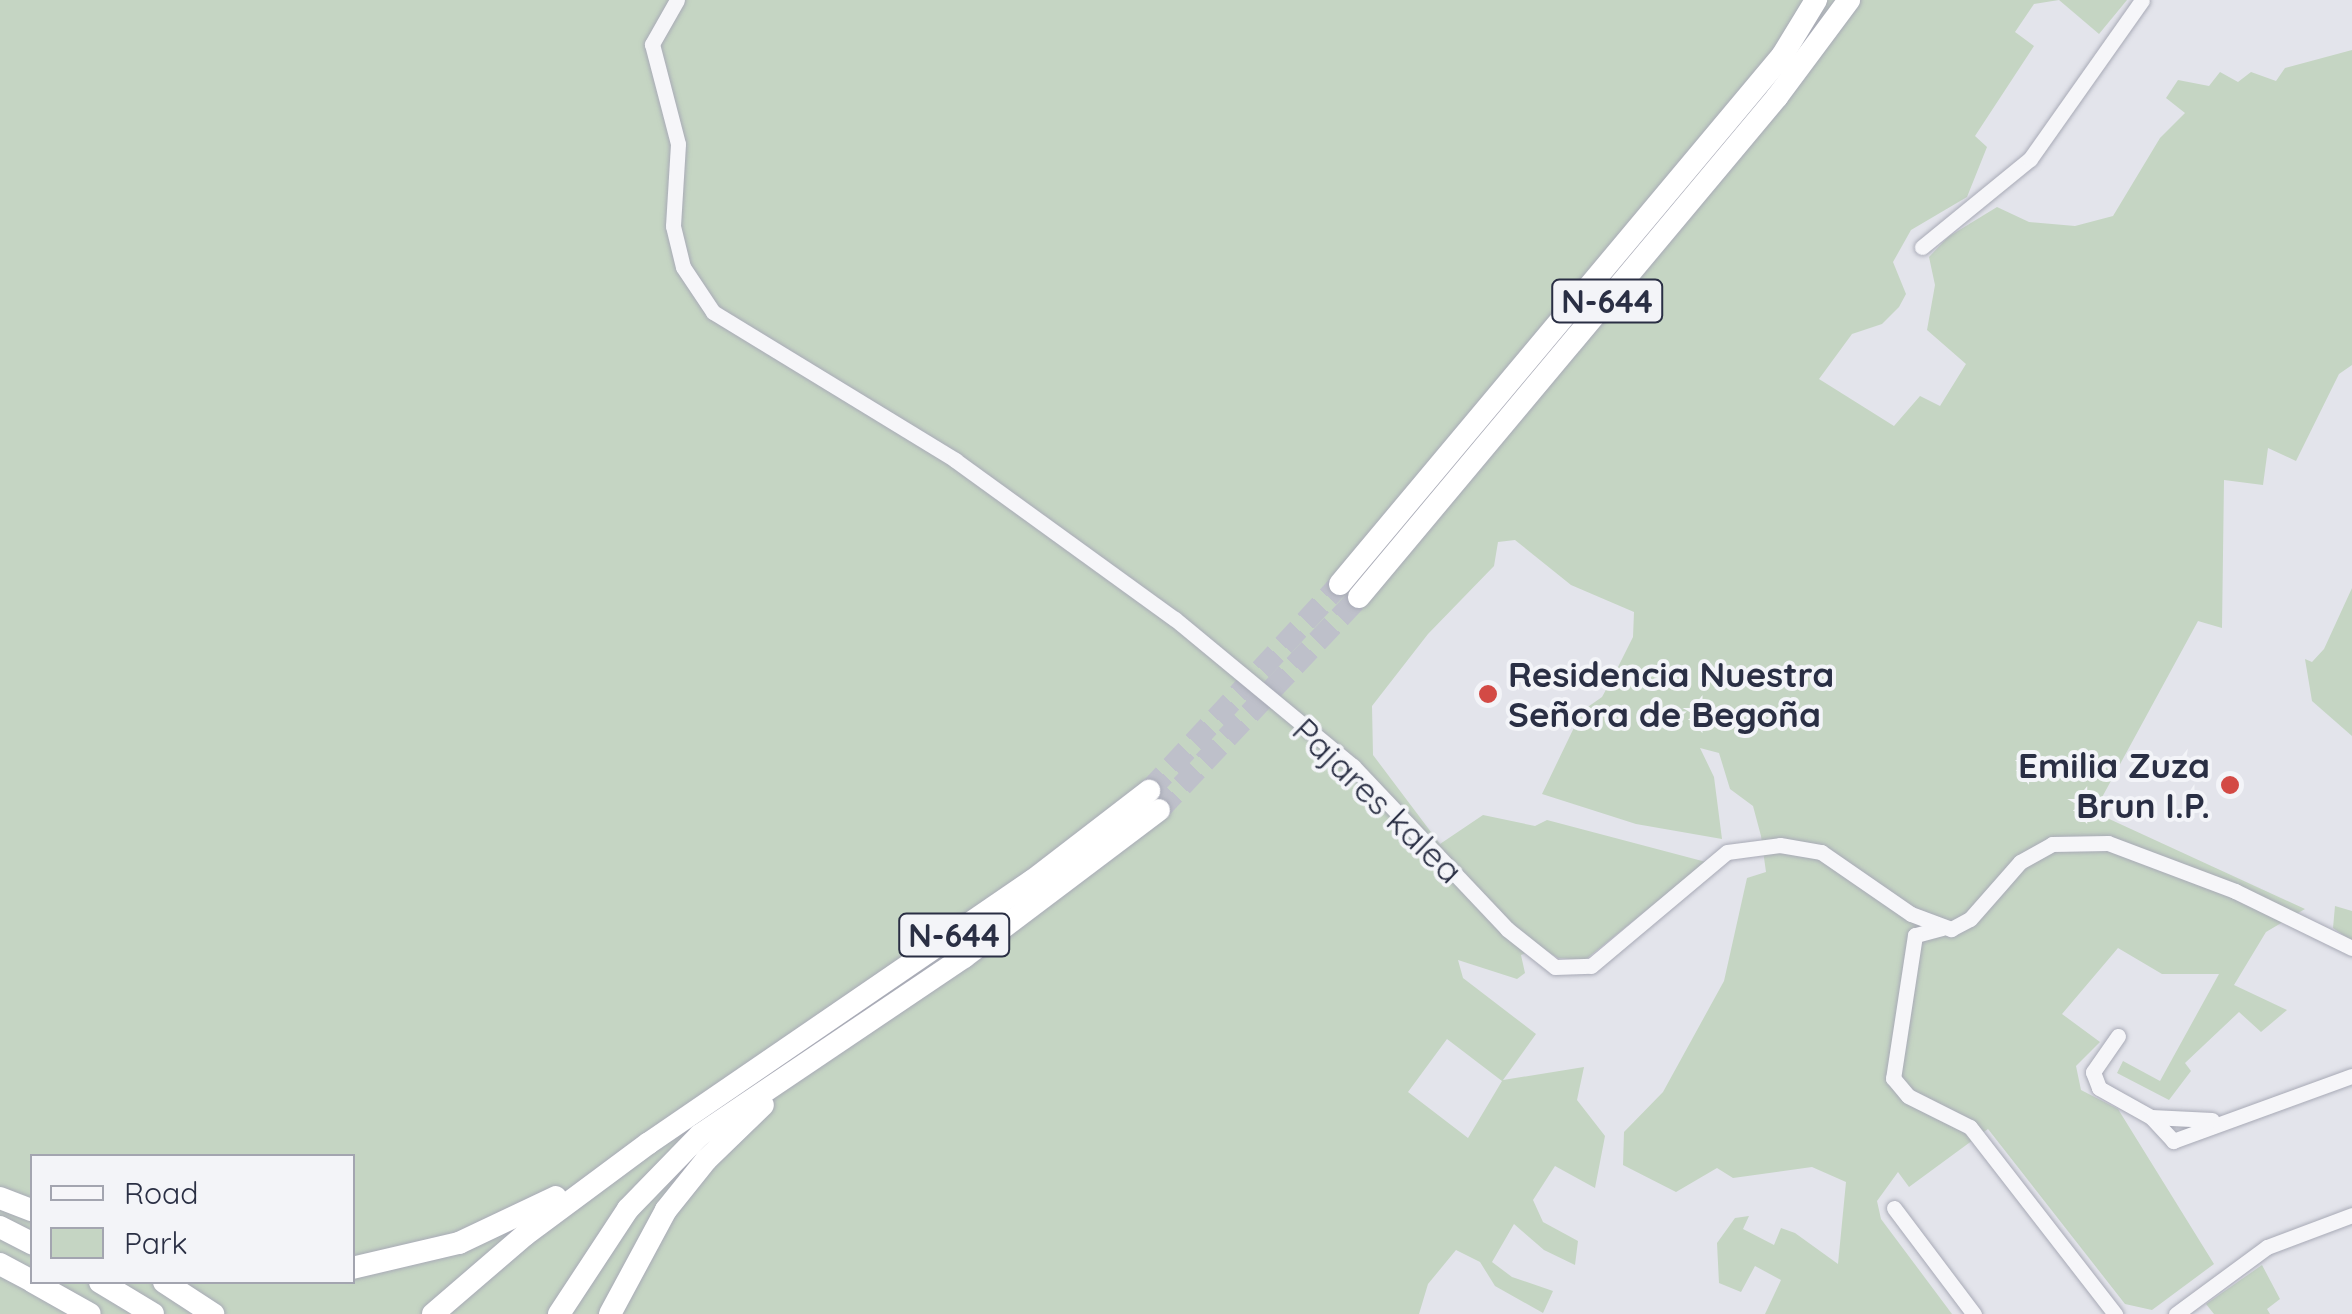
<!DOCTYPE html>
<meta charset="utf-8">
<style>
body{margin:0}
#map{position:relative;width:2352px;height:1314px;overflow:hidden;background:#e3e4eb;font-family:Quicksand,sans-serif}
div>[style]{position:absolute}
.green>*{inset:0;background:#c5d5c3}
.highway-tunnel>*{height:22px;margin-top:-11px;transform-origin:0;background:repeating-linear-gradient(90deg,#bec0ca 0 22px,transparent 0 33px)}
.roads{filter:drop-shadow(0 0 2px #a8aab6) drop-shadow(0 0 2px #a8aab6)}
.minor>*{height:15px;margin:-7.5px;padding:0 7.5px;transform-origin:7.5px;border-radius:7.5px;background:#f6f6f9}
.highway>*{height:22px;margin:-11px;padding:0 11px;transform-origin:11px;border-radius:11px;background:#fff}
.dots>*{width:28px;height:28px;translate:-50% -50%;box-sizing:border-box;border:5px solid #f3f4f8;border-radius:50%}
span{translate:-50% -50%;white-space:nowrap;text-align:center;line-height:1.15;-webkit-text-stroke:8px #f3f4f8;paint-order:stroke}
.shield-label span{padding:2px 8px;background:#f3f4f8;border:2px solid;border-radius:8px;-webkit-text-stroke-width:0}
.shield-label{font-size:32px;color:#2a2f44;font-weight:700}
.poi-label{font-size:35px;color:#2a2f44;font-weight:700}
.left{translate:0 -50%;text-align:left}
.right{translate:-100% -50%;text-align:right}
.street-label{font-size:35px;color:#2a2f44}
.legend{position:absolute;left:30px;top:1154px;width:325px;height:130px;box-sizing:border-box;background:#f3f4f8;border:2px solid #a3a5b0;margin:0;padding:12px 18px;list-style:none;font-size:30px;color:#2a2f44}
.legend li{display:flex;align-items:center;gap:20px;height:50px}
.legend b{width:50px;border:2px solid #a3a5b0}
</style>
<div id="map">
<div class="green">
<i style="clip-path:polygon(evenodd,0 0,2059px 0,2034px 4px,2015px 32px,2034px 46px,1975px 136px,1987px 147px,1967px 197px,1911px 230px,1893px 262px,1906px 294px,1899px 307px,1882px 324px,1852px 334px,1819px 379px,1894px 426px,1920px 396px,1940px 406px,1966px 364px,1927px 330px,1935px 285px,1929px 257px,1948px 237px,1997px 207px,2029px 222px,2075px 226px,2113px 216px,2160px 138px,2185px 113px,2166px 98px,2178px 80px,2209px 86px,2220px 72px,2238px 82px,2251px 72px,2276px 81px,2285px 68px,2352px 50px,2352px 365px,2339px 374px,2296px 461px,2268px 448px,2263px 485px,2224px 480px,2222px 628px,2198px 621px,2094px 812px,2305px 909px,2266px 932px,2234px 985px,2287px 1010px,2261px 1032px,2239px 1012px,2185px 1063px,2191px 1071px,2169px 1100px,2117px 1073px,2123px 1061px,2160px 1081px,2219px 974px,2162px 974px,2118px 948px,2062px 1014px,2100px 1042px,2076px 1066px,2081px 1090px,2118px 1109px,2214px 1264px,2152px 1310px,2125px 1304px,1988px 1129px,1909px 1187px,1898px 1172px,1877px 1201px,1881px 1219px,1952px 1314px,1765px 1314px,1781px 1280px,1755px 1266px,1741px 1292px,1719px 1283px,1717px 1243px,1735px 1218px,1749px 1216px,1743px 1229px,1774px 1245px,1781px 1228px,1795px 1233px,1838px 1264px,1846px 1182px,1812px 1167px,1733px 1178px,1717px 1168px,1676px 1192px,1623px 1165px,1624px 1132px,1663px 1092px,1724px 981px,1747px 878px,1766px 872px,1761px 836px,1753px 806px,1730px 789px,1719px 753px,1700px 748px,1714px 777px,1722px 839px,1636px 824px,1542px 794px,1582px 711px,1602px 697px,1614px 675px,1633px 637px,1634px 612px,1571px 585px,1515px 540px,1498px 542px,1494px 566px,1428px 634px,1372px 706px,1373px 755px,1440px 844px,1483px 815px,1535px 826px,1547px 820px,1706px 862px,1585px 960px,1558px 958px,1540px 947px,1521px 955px,1525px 973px,1517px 979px,1458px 960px,1463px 978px,1536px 1034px,1503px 1080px,1584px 1067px,1577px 1100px,1605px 1136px,1595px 1188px,1555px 1166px,1533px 1200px,1543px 1222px,1578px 1241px,1575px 1265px,1544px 1250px,1514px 1224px,1492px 1262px,1512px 1277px,1553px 1291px,1543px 1313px,1495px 1286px,1480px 1262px,1456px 1250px,1428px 1284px,1419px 1314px,0 1314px,0 0,1447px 1039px,1502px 1081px,1468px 1138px,1408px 1092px,1447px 1039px,0 0,32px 1156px,352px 1156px,352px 1282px,32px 1282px,32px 1156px)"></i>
<i style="clip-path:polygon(2059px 0,2127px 0,2099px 34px)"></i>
<i style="clip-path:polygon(2352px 588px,2352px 736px,2312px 701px,2305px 659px,2312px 662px,2324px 649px)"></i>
<i style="clip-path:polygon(2335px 906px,2352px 911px,2352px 941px,2333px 928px)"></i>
<i style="clip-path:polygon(2262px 1265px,2280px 1299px,2267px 1309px,2270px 1314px,2214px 1314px,2206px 1304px)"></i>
</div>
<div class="highway-tunnel">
<i style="left:1149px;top:791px;width:282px;rotate:-47.3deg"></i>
<i style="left:1159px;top:810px;width:292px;rotate:-46.8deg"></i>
</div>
<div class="roads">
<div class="minor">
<i style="left:677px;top:0;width:51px;rotate:119.6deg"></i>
<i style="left:652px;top:44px;width:103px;rotate:75.4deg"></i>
<i style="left:678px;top:144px;width:82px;rotate:93.5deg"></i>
<i style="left:673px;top:226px;width:42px;rotate:76.3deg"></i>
<i style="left:683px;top:267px;width:54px;rotate:56.3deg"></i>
<i style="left:713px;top:312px;width:284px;rotate:31.4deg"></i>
<i style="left:955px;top:460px;width:271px;rotate:35.9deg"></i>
<i style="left:1175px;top:619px;width:231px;rotate:39.6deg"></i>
<i style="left:1353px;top:766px;width:224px;rotate:46.6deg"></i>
<i style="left:1507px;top:929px;width:61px;rotate:38.4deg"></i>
<i style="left:1555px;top:967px;width:36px;rotate:-2deg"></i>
<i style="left:1591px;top:966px;width:177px;rotate:-40deg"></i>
<i style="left:1727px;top:852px;width:53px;rotate:-7.5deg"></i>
<i style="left:1780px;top:845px;width:42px;rotate:9.7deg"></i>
<i style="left:1821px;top:852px;width:109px;rotate:34.6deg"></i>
<i style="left:1911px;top:914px;width:43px;rotate:20.6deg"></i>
<i style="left:1951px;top:929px;width:21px;rotate:-28deg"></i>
<i style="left:1970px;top:919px;width:76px;rotate:-48.7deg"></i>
<i style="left:2020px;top:862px;width:37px;rotate:-29deg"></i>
<i style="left:2052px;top:844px;width:56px;rotate:-1deg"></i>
<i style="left:2108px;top:843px;width:136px;rotate:20.7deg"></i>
<i style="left:2235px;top:891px;width:130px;rotate:26deg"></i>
<i style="left:1922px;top:247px;width:139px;rotate:-39.2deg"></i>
<i style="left:2030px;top:159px;width:194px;rotate:-54.8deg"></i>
<i style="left:1942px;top:928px;width:28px;rotate:165deg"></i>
<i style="left:1915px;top:935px;width:145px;rotate:98.7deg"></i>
<i style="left:1893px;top:1078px;width:23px;rotate:50deg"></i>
<i style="left:1908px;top:1096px;width:69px;rotate:26.6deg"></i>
<i style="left:1970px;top:1127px;width:237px;rotate:52.2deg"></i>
<i style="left:2118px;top:1036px;width:44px;rotate:124.8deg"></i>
<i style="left:2093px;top:1072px;width:17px;rotate:69deg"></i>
<i style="left:2099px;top:1088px;width:60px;rotate:29.1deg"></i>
<i style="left:2151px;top:1117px;width:33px;rotate:47deg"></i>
<i style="left:2173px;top:1141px;width:190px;rotate:-20deg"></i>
<i style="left:2151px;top:1117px;width:61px;rotate:2.8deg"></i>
<i style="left:1894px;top:1208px;width:133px;rotate:53deg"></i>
<i style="left:2176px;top:1314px;width:113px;rotate:-36.4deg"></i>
<i style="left:2267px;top:1247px;width:91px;rotate:-20.6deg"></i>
</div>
<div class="highway">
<i style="left:1340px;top:584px;width:689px;rotate:-50.07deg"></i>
<i style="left:1782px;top:56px;width:66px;rotate:-58.7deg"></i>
<i style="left:1359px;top:597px;width:652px;rotate:-50.1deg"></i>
<i style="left:1777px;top:97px;width:121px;rotate:-53.4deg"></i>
<i style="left:0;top:1198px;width:34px;rotate:21deg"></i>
<i style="left:0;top:1227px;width:36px;rotate:27deg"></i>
<i style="left:0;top:1264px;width:36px;rotate:28deg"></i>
<i style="left:352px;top:1268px;width:110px;rotate:-13.2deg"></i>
<i style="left:459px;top:1243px;width:107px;rotate:-25.4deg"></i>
<i style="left:33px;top:1282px;width:65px;rotate:29.3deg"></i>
<i style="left:100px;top:1282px;width:62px;rotate:31.1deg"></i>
<i style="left:164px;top:1282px;width:59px;rotate:33.1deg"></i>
<i style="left:433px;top:1314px;width:121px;rotate:-40.7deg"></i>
<i style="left:525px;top:1235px;width:154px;rotate:-36.6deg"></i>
<i style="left:649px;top:1143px;width:464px;rotate:-34.4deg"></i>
<i style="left:1032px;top:881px;width:148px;rotate:-37.6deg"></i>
<i style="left:559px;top:1314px;width:126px;rotate:-56.7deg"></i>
<i style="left:628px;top:1209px;width:103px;rotate:-45.8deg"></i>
<i style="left:700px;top:1135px;width:318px;rotate:-34deg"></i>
<i style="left:964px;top:957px;width:244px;rotate:-37deg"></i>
<i style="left:610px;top:1314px;width:118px;rotate:-61.7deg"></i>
<i style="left:666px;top:1210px;width:64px;rotate:-51.3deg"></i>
<i style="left:706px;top:1160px;width:79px;rotate:-44deg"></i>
</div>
</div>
<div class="dots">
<i style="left:1488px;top:694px;background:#d34a45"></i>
<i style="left:2230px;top:785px;background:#d34a45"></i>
</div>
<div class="shield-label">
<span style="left:1607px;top:301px">N-644</span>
<span style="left:954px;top:935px">N-644</span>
</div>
<div class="poi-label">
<span class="left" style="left:1508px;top:694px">Residencia Nuestra<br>Señora de Begoña</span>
<span class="right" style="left:2210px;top:785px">Emilia Zuza<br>Brun I.P.</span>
</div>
<div class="street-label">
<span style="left:1378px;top:800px;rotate:44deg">Pajares kalea</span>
</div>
<ul class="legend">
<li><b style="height:12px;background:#f6f6f9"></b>Road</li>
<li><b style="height:28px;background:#c5d5c3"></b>Park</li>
</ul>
</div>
